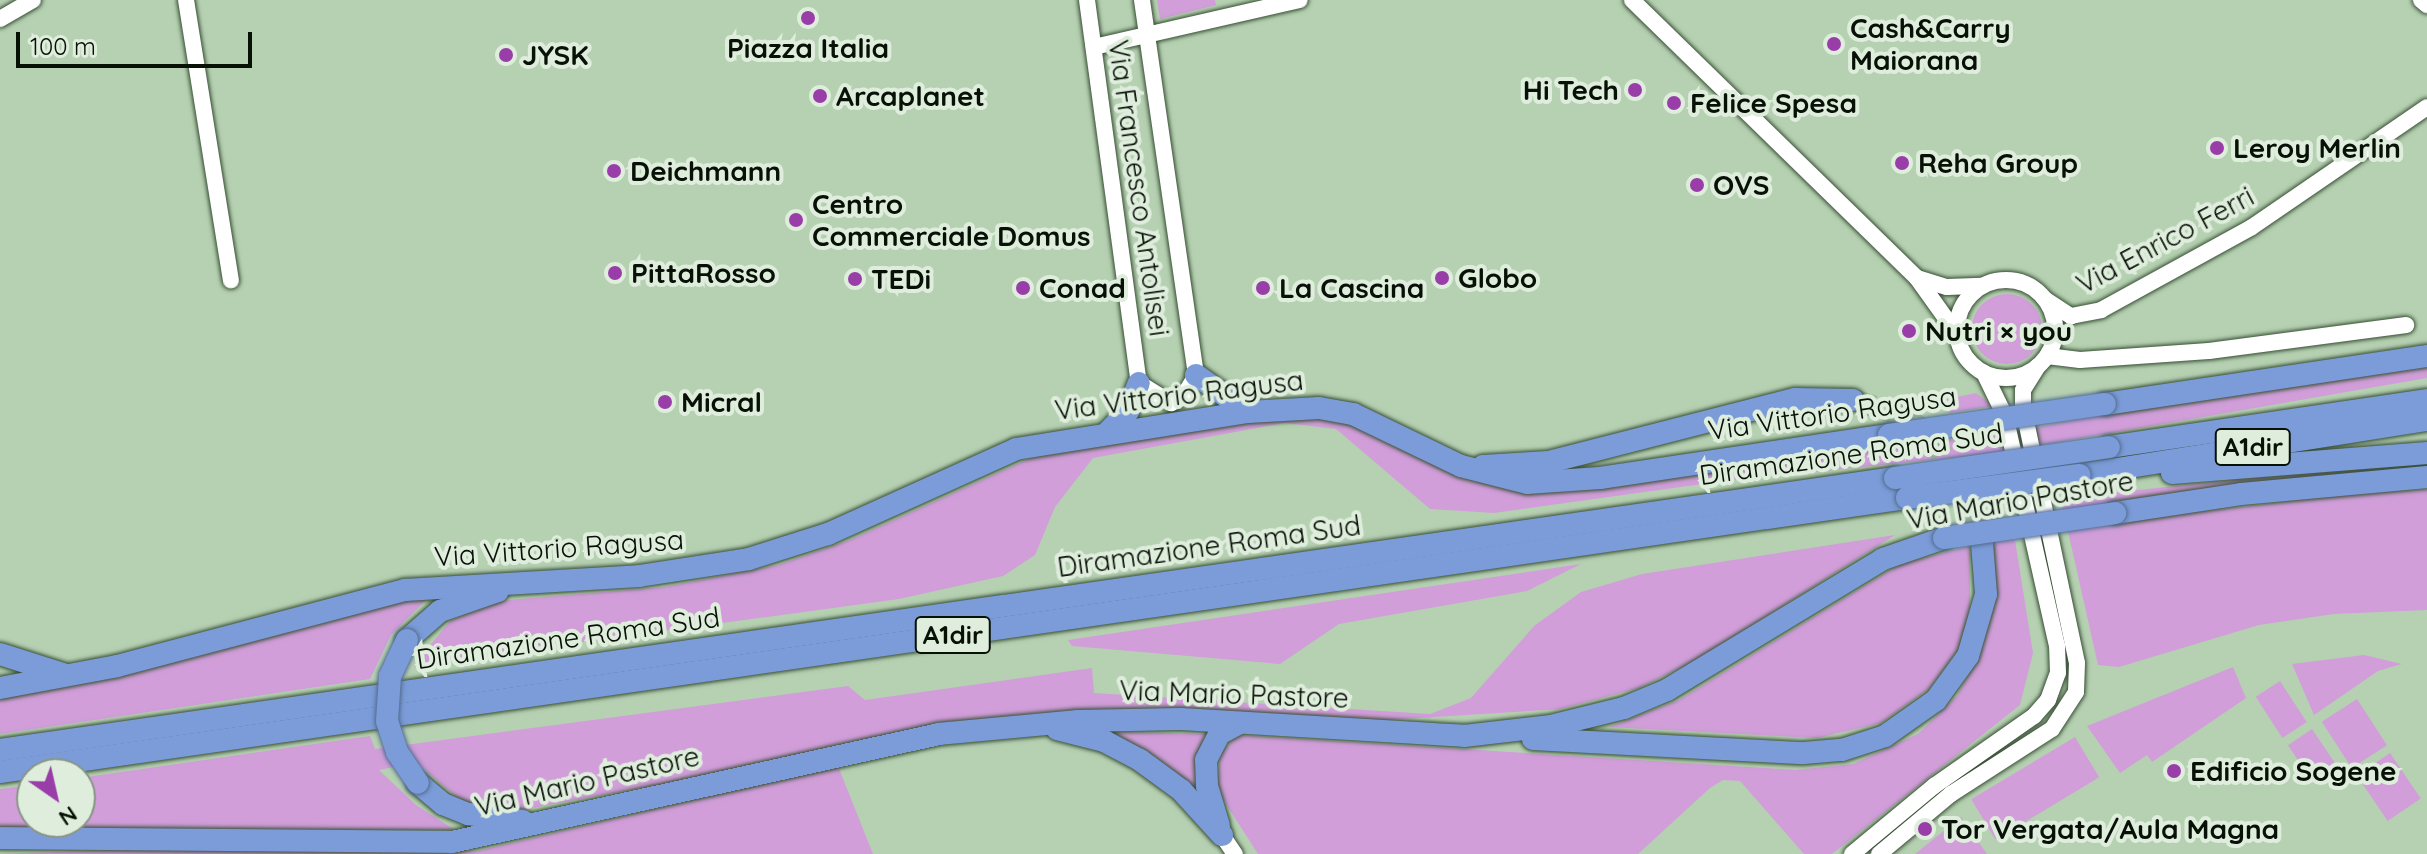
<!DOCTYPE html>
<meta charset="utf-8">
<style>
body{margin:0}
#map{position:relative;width:2427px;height:854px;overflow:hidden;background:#b6d1b2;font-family:Quicksand,sans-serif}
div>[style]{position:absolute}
.green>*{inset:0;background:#d19eda;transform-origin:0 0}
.round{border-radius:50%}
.highway-tunnel>*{height:22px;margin-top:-11px;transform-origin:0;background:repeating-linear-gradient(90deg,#9cb498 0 22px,transparent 0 33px)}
.roads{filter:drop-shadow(0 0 2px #374e34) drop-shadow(0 0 2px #374e34)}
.minor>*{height:16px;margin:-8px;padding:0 8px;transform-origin:8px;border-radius:8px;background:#fff}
.minor>.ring{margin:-8px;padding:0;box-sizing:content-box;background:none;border:16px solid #fff;border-radius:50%}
.highway>*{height:22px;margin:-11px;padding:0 11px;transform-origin:11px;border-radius:11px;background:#7b9cd8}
.bridges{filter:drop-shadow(0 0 2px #526b8e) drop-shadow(0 0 2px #526b8e)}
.highway-bridge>*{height:22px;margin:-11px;padding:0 11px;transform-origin:11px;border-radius:11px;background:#7b9cd8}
.dots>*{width:22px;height:22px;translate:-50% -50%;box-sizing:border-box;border:4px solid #dfeddd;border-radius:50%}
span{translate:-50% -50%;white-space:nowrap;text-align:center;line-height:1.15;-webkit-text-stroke:8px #dfeddd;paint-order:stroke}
.shield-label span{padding:2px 6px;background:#dfeddd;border:2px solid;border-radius:6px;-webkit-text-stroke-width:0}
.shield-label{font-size:26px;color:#071106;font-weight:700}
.poi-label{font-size:28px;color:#071106;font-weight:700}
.left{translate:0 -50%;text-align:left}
.right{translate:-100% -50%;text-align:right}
.street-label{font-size:28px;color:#071106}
.north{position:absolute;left:16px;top:758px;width:80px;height:80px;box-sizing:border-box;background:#dfeddd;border:2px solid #899587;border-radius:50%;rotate:146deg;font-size:22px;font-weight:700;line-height:32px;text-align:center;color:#071106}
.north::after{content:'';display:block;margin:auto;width:28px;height:36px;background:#993ea8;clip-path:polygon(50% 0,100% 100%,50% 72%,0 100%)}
.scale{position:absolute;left:16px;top:32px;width:236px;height:36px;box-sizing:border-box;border:4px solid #071106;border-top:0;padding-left:10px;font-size:24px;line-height:28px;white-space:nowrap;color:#071106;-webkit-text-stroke:6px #dfeddd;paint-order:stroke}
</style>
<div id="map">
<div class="green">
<i style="clip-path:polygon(1157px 0,1215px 0,1216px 5px,1160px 19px)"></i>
<i class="round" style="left:1972px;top:294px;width:70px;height:70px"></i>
<i style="clip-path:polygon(2427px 367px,2427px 378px,1990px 454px,1724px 481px,1494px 513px,1430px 509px,1336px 429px,1285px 423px,1093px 458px,1055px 507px,1035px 555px,1003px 576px,899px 599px,414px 665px,450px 621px,497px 601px,664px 587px,778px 565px,850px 540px,1044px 452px,1292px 416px,1338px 419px,1488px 484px,1991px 436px,2116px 412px)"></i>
<i style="clip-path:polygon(1976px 393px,1993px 406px,1949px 413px,1947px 399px)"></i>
<i style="clip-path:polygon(2427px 460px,2427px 467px,2246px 483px,2063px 511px,2060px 498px)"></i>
<i style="clip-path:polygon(2427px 490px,2427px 610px,2334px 614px,2259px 625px,2119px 667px,2098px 665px,2067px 527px,2369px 492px)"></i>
<i style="clip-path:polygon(1895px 535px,1698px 659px,1639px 688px,1560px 709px,1386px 720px,1056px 712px,515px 811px,463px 803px,416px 762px,379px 770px,416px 805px,455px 830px,0 831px,0 789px,32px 785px,32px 822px,80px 822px,80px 778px,370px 736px,375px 749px,848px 686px,865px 700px,1092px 668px,1094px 693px,1430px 714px,1471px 698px,1534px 626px,1581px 592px,1642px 574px)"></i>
<i style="clip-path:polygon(2015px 540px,2033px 653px,2020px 705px,1832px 854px,1804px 854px,1740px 781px,1723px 780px,1710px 788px,1638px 854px,1258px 854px,1217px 790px,1220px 754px,1237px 735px,1796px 770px,1853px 764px,1918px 734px,1957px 696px,1972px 668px,1986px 542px)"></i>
<i style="clip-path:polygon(1970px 546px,1970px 608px,1959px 648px,1930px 688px,1881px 723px,1817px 738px,1609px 727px,1679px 700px,1900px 564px)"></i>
<i style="clip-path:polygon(1581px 564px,1527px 591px,1339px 624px,1280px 664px,1072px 646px,1068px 640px)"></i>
<i style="clip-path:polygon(428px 598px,391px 635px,370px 679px,0 734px,0 697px,383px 603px)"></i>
<i style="clip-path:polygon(2364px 655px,2402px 664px,2378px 671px,2314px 715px,2292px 664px)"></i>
<i style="clip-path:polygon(2233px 667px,2246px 698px,2152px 762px,2147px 755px,2120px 773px,2087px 726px)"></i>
<i style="left:2280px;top:681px;width:49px;height:29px;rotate:57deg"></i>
<i style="left:2357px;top:699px;width:55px;height:42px;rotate:57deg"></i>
<i style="left:2312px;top:729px;width:46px;height:29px;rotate:56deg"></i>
<i style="clip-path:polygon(1115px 732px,1210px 734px,1199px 795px,1114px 735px)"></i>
<i style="left:2075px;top:737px;width:47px;height:121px;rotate:59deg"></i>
<i style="left:2390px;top:753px;width:55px;height:40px;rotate:56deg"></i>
<i style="clip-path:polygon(838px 766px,873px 854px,0 854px,230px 846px,477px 851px)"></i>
<i style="clip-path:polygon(1961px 817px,1987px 854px,1915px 854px)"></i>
</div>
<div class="highway-tunnel">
<i style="left:1853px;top:400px;width:51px;rotate:17deg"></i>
<i style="left:1902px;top:415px;width:35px;rotate:35deg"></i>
<i style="left:1931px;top:435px;width:84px;rotate:60.1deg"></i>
<i style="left:1973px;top:508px;width:36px;rotate:76deg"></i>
</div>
<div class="roads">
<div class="minor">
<i style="left:186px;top:0;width:284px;rotate:80.9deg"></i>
<i style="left:1087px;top:0;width:387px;rotate:82.3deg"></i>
<i style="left:1139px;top:383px;width:38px;rotate:32deg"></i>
<i style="left:1171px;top:403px;width:13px;rotate:-27deg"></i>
<i style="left:1183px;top:397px;width:26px;rotate:-59deg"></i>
<i style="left:1196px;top:375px;width:379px;rotate:-98.2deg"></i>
<i style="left:1632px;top:0;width:398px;rotate:44.3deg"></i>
<i style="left:1917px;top:278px;width:69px;rotate:54.5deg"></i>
<i style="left:2421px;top:0;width:8px;rotate:40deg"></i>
<i style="left:0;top:19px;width:38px;rotate:-30deg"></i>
<i style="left:1094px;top:47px;width:211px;rotate:-12.9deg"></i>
<i style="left:1917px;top:278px;width:31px;rotate:17deg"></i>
<i style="left:1947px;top:287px;width:35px;rotate:-2deg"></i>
<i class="ring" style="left:1957px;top:280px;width:82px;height:82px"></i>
<i style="left:2046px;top:300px;width:30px;rotate:33deg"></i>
<i style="left:2071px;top:316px;width:31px;rotate:-11deg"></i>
<i style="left:2101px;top:310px;width:172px;rotate:-28.8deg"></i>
<i style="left:2252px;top:227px;width:212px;rotate:-34.4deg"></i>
<i style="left:2047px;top:356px;width:33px;rotate:7deg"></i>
<i style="left:2080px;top:360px;width:129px;rotate:-4deg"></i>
<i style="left:2209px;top:351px;width:199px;rotate:-7.5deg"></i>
<i style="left:1222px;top:835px;width:23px;rotate:56deg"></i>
<i style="left:1852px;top:854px;width:107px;rotate:-39.7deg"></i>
<i style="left:1934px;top:786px;width:122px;rotate:-35deg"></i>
<i style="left:2034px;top:716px;width:21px;rotate:-49deg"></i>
<i style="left:2048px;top:700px;width:29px;rotate:-70deg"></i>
<i style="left:2058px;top:673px;width:27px;rotate:-92deg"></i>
<i style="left:2057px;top:646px;width:236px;rotate:-102.7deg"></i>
<i style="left:2005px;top:416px;width:48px;rotate:-116deg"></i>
<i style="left:1879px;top:854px;width:94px;rotate:-39.8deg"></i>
<i style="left:1951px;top:794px;width:120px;rotate:-32.8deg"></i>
<i style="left:2052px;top:729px;width:44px;rotate:-57deg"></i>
<i style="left:2076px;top:692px;width:29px;rotate:-88deg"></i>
<i style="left:2077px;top:663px;width:262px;rotate:-101.9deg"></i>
<i style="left:2023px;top:407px;width:17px;rotate:-90deg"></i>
<i style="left:2023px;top:390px;width:28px;rotate:-58deg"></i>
</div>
<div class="highway">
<i style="left:1196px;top:375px;width:64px;rotate:35.4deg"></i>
<i style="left:2105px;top:404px;width:326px;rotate:-8.5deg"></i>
<i style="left:1108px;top:432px;width:29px;rotate:-46deg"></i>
<i style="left:1128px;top:411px;width:30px;rotate:-69deg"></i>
<i style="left:2109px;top:447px;width:321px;rotate:-8.4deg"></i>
<i style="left:1483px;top:466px;width:66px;rotate:-3.5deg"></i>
<i style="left:1549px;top:462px;width:254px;rotate:-14.4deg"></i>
<i style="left:1795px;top:399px;width:58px;rotate:1deg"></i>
<i style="left:2172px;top:473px;width:256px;rotate:-4.5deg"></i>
<i style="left:2079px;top:475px;width:352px;rotate:-9deg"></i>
<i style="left:2115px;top:513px;width:127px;rotate:-8.6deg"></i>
<i style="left:2241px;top:494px;width:187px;rotate:-5.2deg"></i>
<i style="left:407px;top:640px;width:44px;rotate:-41.3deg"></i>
<i style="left:440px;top:611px;width:61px;rotate:-19deg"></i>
<i style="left:0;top:654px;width:66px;rotate:17.6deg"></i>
<i style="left:0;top:688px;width:119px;rotate:-10.6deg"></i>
<i style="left:117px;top:666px;width:298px;rotate:-14.8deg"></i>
<i style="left:405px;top:590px;width:234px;rotate:-3.4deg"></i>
<i style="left:639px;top:576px;width:111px;rotate:-8.8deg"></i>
<i style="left:749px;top:559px;width:83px;rotate:-17.6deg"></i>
<i style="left:828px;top:534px;width:206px;rotate:-24.3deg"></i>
<i style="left:1016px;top:449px;width:235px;rotate:-9.1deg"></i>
<i style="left:1248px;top:412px;width:71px;rotate:-3.2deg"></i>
<i style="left:1319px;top:408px;width:35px;rotate:10deg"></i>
<i style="left:1353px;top:414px;width:120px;rotate:25.7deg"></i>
<i style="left:1461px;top:466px;width:68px;rotate:14.4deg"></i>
<i style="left:1527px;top:483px;width:73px;rotate:-3.9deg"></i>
<i style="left:1600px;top:478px;width:292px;rotate:-8.5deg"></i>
<i style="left:1057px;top:729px;width:49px;rotate:14.3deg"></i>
<i style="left:1104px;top:741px;width:41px;rotate:27.8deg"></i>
<i style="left:1140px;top:760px;width:51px;rotate:36.2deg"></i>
<i style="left:1181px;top:790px;width:61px;rotate:47.7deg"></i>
<i style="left:1533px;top:739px;width:271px;rotate:3deg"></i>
<i style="left:1804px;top:753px;width:38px;rotate:-5deg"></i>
<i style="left:1842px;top:750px;width:45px;rotate:-18deg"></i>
<i style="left:1885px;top:736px;width:62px;rotate:-35.2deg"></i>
<i style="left:1936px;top:700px;width:54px;rotate:-54deg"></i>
<i style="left:1968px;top:656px;width:65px;rotate:-73.8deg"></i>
<i style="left:1986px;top:594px;width:51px;rotate:-94.5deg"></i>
<i style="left:0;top:750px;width:1914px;rotate:-8.17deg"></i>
<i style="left:0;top:772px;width:1927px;rotate:-8.18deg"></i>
<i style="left:418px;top:783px;width:33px;rotate:40deg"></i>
<i style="left:443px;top:804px;width:27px;rotate:22deg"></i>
<i style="left:468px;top:814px;width:55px;rotate:7.3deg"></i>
<i style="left:1219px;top:826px;width:42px;rotate:-106.7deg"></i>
<i style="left:1207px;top:786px;width:26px;rotate:-92deg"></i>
<i style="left:1206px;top:760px;width:29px;rotate:-63deg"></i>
<i style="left:1219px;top:734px;width:24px;rotate:-28deg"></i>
<i style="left:0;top:838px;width:452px;rotate:0.5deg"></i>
<i style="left:452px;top:842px;width:498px;rotate:-12.5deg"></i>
<i style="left:938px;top:734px;width:141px;rotate:-5.3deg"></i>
<i style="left:1078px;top:721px;width:103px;rotate:-1.1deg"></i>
<i style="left:1181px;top:719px;width:284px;rotate:3.4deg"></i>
<i style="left:1464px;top:736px;width:88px;rotate:-6.6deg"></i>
<i style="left:1551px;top:726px;width:75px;rotate:-13.9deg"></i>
<i style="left:1624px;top:708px;width:47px;rotate:-22.7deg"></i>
<i style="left:1667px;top:690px;width:253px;rotate:-31.2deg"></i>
<i style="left:1883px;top:559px;width:65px;rotate:-19deg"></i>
</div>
</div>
<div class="bridges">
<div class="highway-bridge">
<i style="left:1889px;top:435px;width:218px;rotate:-8.2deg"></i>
<i style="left:1895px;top:478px;width:216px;rotate:-8.2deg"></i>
<i style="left:1907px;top:498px;width:174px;rotate:-7.6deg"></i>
<i style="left:1944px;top:538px;width:173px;rotate:-8.3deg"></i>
<i style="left:407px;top:640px;width:40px;rotate:115deg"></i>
<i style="left:390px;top:676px;width:45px;rotate:93.8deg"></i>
<i style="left:387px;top:721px;width:33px;rotate:72deg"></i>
<i style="left:397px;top:752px;width:37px;rotate:56deg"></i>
</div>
</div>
<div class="dots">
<i style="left:808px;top:18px;background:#993ea8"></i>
<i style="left:1834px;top:44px;background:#993ea8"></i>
<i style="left:506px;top:55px;background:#993ea8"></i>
<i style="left:1635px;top:90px;background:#993ea8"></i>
<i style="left:820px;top:96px;background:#993ea8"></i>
<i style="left:1674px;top:103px;background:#993ea8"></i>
<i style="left:2217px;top:148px;background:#993ea8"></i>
<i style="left:1902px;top:163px;background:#993ea8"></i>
<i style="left:614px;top:171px;background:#993ea8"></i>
<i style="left:1697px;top:185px;background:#993ea8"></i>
<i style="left:796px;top:220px;background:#993ea8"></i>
<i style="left:615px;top:273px;background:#993ea8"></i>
<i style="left:1442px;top:278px;background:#993ea8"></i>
<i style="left:855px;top:279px;background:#993ea8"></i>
<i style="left:1023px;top:288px;background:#993ea8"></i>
<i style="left:1263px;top:288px;background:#993ea8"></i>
<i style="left:1909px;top:331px;background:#993ea8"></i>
<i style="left:665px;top:402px;background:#993ea8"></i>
<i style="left:2174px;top:771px;background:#993ea8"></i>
<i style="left:1925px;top:829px;background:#993ea8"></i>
</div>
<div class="shield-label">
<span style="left:2253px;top:447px">A1dir</span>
<span style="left:953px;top:635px">A1dir</span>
</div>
<div class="poi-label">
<span class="left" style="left:1850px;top:44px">Cash&amp;Carry<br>Maiorana</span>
<span style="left:808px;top:48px">Piazza Italia</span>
<span class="left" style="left:522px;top:55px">JYSK</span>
<span class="right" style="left:1619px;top:90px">Hi Tech</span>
<span class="left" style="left:836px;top:96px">Arcaplanet</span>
<span class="left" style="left:1690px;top:103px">Felice Spesa</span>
<span class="left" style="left:2233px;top:148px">Leroy Merlin</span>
<span class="left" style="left:1918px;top:163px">Reha Group</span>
<span class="left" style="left:630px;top:171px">Deichmann</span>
<span class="left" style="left:1713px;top:185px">OVS</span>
<span class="left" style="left:812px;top:220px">Centro<br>Commerciale Domus</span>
<span class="left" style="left:631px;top:273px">PittaRosso</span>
<span class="left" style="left:1458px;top:278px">Globo</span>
<span class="left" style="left:871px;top:279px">TEDi</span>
<span class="left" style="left:1039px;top:288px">Conad</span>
<span class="left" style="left:1279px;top:288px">La Cascina</span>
<span class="left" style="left:1925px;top:331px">Nutri × you</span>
<span class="left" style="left:681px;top:402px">Micral</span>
<span class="left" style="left:2190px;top:771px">Edificio Sogene</span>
<span class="left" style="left:1941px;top:829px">Tor Vergata/Aula Magna</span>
</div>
<div class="street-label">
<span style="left:1139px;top:188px;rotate:82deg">Via Francesco Antolisei</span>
<span style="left:2165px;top:240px;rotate:-28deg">Via Enrico Ferri</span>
<span style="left:1179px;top:395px;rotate:-7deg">Via Vittorio Ragusa</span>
<span style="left:1832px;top:413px;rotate:-8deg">Via Vittorio Ragusa</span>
<span style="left:1851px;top:454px;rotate:-8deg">Diramazione Roma Sud</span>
<span style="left:2020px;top:500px;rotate:-10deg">Via Mario Pastore</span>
<span style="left:1209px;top:546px;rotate:-8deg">Diramazione Roma Sud</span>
<span style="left:559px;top:548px;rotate:-4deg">Via Vittorio Ragusa</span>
<span style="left:568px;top:638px;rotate:-8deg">Diramazione Roma Sud</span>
<span style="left:1234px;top:694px;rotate:2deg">Via Mario Pastore</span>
<span style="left:587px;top:781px;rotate:-13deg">Via Mario Pastore</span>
</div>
<div class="north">N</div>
<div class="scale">100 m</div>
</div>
